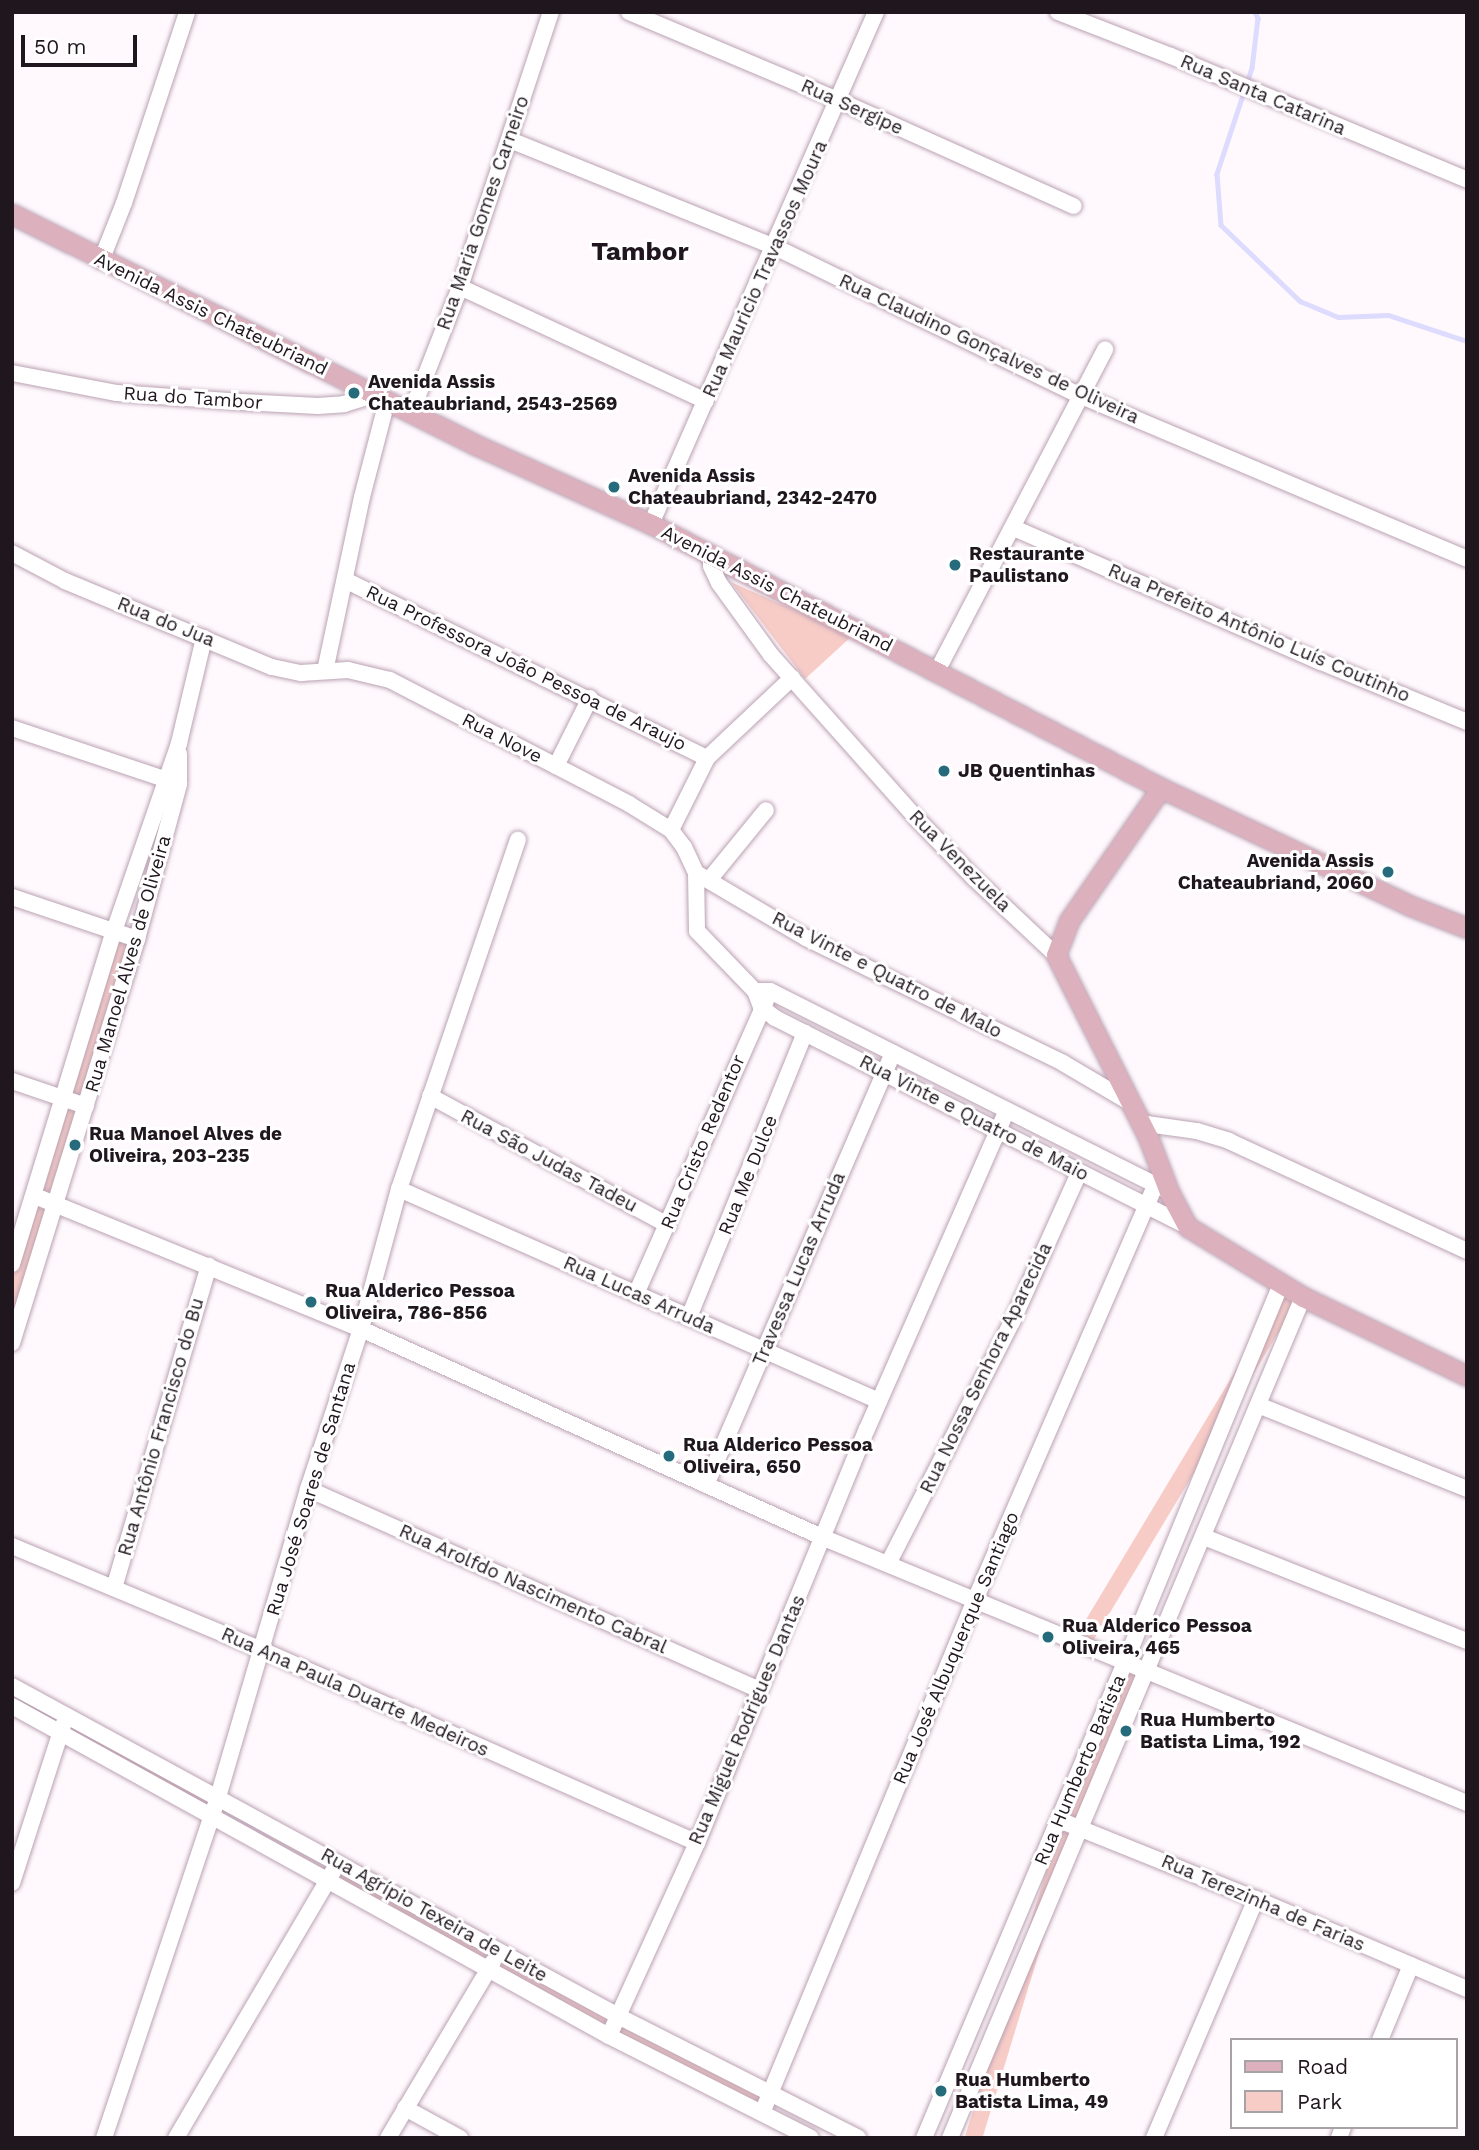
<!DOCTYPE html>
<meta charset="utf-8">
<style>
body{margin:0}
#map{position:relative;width:1479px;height:2150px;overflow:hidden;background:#fff9fd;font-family:"Work Sans",sans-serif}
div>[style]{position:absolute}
.green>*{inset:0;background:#f7ccc7;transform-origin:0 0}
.stream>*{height:4.5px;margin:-2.25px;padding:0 2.25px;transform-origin:2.25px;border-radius:2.25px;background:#dddbfe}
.roads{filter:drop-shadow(0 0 2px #bba2b3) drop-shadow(0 0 2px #bba2b3)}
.minor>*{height:16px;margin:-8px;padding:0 8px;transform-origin:8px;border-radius:8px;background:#fff}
.major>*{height:19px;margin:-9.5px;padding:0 9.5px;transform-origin:9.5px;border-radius:9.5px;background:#dcb0bc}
.dots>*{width:19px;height:19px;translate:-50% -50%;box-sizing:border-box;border:4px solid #fff;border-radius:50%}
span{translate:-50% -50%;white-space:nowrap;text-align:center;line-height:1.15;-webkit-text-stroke:6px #fff;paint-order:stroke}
.street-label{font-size:19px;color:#20171e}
.poi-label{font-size:19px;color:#20171e;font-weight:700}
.left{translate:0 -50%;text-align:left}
.right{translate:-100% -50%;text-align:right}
.district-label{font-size:26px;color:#20171e;font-weight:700}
.frame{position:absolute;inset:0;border:14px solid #20171e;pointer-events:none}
.legend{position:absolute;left:1230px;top:2038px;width:228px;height:91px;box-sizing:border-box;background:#fff;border:2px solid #a6a2a5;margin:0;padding:9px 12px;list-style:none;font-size:21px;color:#20171e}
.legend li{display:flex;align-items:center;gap:14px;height:35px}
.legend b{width:35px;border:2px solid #a6a2a5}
.scale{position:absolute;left:21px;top:35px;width:116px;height:32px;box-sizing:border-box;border:4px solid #20171e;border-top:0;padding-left:9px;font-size:21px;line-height:24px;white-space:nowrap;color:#20171e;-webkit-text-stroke:5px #fff;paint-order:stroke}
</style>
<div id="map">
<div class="green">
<i style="clip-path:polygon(731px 582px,852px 636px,805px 679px)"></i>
<i style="left:117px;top:935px;width:16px;height:167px;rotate:18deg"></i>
<i style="left:66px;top:1104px;width:17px;height:93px;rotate:17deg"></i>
<i style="clip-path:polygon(37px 1201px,52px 1206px,12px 1332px,12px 1281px)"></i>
<i style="left:1284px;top:1290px;width:17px;height:399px;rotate:31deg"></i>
<i style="clip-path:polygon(1128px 1668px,1140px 1673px,1080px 1823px,1064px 1819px)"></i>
<i style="clip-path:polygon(12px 1690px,214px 1798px,209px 1812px,12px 1702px)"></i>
<i style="left:1060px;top:1826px;width:17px;height:338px;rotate:17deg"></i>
<i style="clip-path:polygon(339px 1867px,495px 1951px,487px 1964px,332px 1878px)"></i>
<i style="clip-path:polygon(502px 1956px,615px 2018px,607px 2029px,494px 1970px)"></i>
<i style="clip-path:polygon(621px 2022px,766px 2096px,762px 2107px,614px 2034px)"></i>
</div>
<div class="stream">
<i style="left:1255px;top:12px;width:7px;rotate:63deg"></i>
<i style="left:1258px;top:18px;width:50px;rotate:96.8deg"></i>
<i style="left:1252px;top:68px;width:112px;rotate:108.3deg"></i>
<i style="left:1217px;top:174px;width:51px;rotate:85.5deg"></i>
<i style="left:1221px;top:225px;width:110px;rotate:43.9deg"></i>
<i style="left:1300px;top:301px;width:41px;rotate:22.8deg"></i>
<i style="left:1338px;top:317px;width:50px;rotate:-2.3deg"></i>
<i style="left:1388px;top:315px;width:83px;rotate:18.2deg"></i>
</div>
<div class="roads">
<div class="minor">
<i style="left:629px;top:12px;width:229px;rotate:22.9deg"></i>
<i style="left:840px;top:101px;width:256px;rotate:24.2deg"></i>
<i style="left:1058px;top:12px;width:121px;rotate:21.3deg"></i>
<i style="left:1171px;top:56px;width:321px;rotate:22.7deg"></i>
<i style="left:510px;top:140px;width:284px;rotate:22deg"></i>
<i style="left:773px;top:246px;width:340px;rotate:26deg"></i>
<i style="left:1079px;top:395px;width:421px;rotate:22.9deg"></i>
<i style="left:101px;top:261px;width:62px;rotate:-68.4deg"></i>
<i style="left:124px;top:203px;width:201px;rotate:-71.7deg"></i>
<i style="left:460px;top:287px;width:271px;rotate:24.9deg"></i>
<i style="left:12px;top:373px;width:107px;rotate:10.8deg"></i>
<i style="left:117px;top:393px;width:125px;rotate:4.1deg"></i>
<i style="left:242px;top:402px;width:76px;rotate:3deg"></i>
<i style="left:318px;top:406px;width:26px;rotate:-4deg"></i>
<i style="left:344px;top:404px;width:31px;rotate:-17deg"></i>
<i style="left:411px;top:413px;width:135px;rotate:-68.7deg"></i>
<i style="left:460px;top:287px;width:290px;rotate:-71.7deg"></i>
<i style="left:651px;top:524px;width:559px;rotate:-66.28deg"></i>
<i style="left:1014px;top:528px;width:335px;rotate:23.6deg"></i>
<i style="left:1321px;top:662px;width:158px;rotate:22.3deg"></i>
<i style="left:12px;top:553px;width:60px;rotate:27.8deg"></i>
<i style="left:65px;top:581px;width:224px;rotate:22.6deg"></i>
<i style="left:272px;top:667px;width:30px;rotate:12deg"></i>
<i style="left:301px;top:673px;width:47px;rotate:-3.7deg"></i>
<i style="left:348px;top:670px;width:43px;rotate:13.4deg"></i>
<i style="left:390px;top:680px;width:269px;rotate:27.4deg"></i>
<i style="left:629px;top:804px;width:49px;rotate:31.8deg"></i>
<i style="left:671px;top:830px;width:21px;rotate:53deg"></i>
<i style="left:684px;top:847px;width:29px;rotate:65deg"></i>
<i style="left:696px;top:873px;width:58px;rotate:89deg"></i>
<i style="left:697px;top:931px;width:83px;rotate:46deg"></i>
<i style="left:755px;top:991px;width:17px;rotate:69deg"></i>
<i style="left:761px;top:1007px;width:18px;rotate:38deg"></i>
<i style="left:775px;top:1018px;width:463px;rotate:26.8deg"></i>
<i style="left:711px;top:557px;width:9px;rotate:90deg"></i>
<i style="left:711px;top:566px;width:19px;rotate:65deg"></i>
<i style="left:719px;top:583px;width:89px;rotate:54.2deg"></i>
<i style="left:771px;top:655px;width:220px;rotate:48.3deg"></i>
<i style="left:917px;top:819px;width:83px;rotate:46deg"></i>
<i style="left:975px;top:879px;width:111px;rotate:43.2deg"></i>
<i style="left:345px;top:580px;width:403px;rotate:26.2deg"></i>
<i style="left:325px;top:671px;width:178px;rotate:-78deg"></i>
<i style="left:362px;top:497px;width:99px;rotate:-75.4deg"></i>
<i style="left:937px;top:671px;width:363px;rotate:-62.4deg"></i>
<i style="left:12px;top:728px;width:170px;rotate:18.5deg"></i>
<i style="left:556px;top:766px;width:76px;rotate:-63.4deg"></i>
<i style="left:671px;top:830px;width:80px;rotate:-63.4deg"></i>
<i style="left:707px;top:758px;width:117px;rotate:-43.3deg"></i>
<i style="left:696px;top:873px;width:128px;rotate:30.6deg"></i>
<i style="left:806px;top:938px;width:286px;rotate:25.9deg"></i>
<i style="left:1063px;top:1063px;width:77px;rotate:30.6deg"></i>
<i style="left:709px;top:880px;width:90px;rotate:-50.8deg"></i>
<i style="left:12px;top:897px;width:132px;rotate:18.6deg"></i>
<i style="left:755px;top:991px;width:15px"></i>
<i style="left:770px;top:991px;width:440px;rotate:26.7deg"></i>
<i style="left:12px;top:1081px;width:78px;rotate:18.7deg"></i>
<i style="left:430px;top:1096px;width:271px;rotate:28.5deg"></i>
<i style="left:1140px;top:1123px;width:58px;rotate:8deg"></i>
<i style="left:1197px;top:1131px;width:34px;rotate:17deg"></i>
<i style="left:1229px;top:1141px;width:262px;rotate:24.8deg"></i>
<i style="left:399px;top:1189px;width:525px;rotate:23.83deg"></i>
<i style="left:35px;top:1196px;width:352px;rotate:22.2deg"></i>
<i style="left:361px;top:1329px;width:508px;rotate:24.29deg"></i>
<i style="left:824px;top:1538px;width:695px;rotate:22.4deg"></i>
<i style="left:12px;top:1264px;width:348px;rotate:-73deg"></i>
<i style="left:114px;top:931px;width:199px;rotate:-70.9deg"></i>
<i style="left:179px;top:743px;width:108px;rotate:-76.6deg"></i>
<i style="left:636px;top:1294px;width:321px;rotate:-66.1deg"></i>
<i style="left:689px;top:1317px;width:307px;rotate:-67.8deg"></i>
<i style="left:12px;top:1343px;width:423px;rotate:-72.8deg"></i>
<i style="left:137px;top:939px;width:161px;rotate:-74.8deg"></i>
<i style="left:179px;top:784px;width:30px;rotate:-90deg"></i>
<i style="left:1258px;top:1405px;width:225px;rotate:21.9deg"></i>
<i style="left:706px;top:1485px;width:471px;rotate:-66.6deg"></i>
<i style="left:308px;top:1489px;width:492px;rotate:24deg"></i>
<i style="left:1204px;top:1537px;width:283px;rotate:21.6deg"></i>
<i style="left:12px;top:1546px;width:271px;rotate:22.6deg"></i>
<i style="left:262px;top:1650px;width:476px;rotate:23.9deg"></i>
<i style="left:889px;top:1562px;width:270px;rotate:-62.9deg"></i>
<i style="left:1012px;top:1322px;width:163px;rotate:-65.8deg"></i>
<i style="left:114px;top:1588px;width:336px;rotate:-73.6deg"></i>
<i style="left:12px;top:1686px;width:692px;rotate:28.56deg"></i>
<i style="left:620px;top:2017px;width:267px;rotate:26.9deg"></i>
<i style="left:12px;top:1706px;width:682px;rotate:28.93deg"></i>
<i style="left:609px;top:2036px;width:226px;rotate:26.8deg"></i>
<i style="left:1059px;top:1820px;width:212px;rotate:21.9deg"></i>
<i style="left:1256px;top:1899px;width:229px;rotate:23.1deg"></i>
<i style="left:12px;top:1883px;width:166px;rotate:-72.1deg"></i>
<i style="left:609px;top:2036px;width:212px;rotate:-65.5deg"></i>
<i style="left:697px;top:1843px;width:448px;rotate:-67.7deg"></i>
<i style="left:867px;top:1429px;width:348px;rotate:-66.3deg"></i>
<i style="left:1380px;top:2040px;width:81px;rotate:-67.5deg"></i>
<i style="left:405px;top:2108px;width:63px;rotate:28.6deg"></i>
<i style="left:762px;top:2113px;width:555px;rotate:-67.45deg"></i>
<i style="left:975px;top:1600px;width:451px;rotate:-66.5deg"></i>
<i style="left:104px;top:2138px;width:360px;rotate:-71.5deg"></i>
<i style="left:218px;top:1797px;width:321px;rotate:-73.7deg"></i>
<i style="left:308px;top:1489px;width:169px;rotate:-71.7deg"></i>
<i style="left:361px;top:1329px;width:145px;rotate:-74.8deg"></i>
<i style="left:399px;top:1189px;width:369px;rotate:-71.2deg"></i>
<i style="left:176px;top:2138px;width:310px;rotate:-59.5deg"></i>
<i style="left:388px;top:2138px;width:205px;rotate:-59.2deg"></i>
<i style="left:924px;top:2138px;width:519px;rotate:-67.09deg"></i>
<i style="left:1126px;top:1660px;width:407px;rotate:-67.6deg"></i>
<i style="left:950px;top:2138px;width:912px;rotate:-67.23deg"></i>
<i style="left:1154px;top:2138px;width:260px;rotate:-66.9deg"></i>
<i style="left:1339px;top:2138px;width:12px;rotate:-70deg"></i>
</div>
<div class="major">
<i style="left:12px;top:214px;width:518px;rotate:26.47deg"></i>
<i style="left:476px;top:445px;width:192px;rotate:24.3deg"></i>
<i style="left:651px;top:524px;width:574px;rotate:27.37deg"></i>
<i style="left:1161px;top:788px;width:276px;rotate:25.3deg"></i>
<i style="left:1411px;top:906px;width:60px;rotate:21.4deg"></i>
<i style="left:1161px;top:788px;width:162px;rotate:124.7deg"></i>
<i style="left:1069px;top:921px;width:36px;rotate:111deg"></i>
<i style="left:1056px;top:955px;width:204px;rotate:63.2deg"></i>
<i style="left:1148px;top:1137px;width:59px;rotate:69.1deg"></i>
<i style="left:1169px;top:1192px;width:40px;rotate:62deg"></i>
<i style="left:1188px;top:1227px;width:135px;rotate:31.3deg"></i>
<i style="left:1303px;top:1297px;width:182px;rotate:25.7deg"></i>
</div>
</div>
<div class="dots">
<i style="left:354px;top:393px;background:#266b7b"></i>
<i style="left:614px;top:487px;background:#266b7b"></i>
<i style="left:955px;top:565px;background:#266b7b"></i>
<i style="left:944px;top:771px;background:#266b7b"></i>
<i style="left:1388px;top:872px;background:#266b7b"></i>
<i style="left:75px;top:1145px;background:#266b7b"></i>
<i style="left:311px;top:1302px;background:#266b7b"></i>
<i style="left:669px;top:1456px;background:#266b7b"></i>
<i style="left:1048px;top:1637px;background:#266b7b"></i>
<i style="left:1126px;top:1731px;background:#266b7b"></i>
<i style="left:941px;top:2091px;background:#266b7b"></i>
</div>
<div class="street-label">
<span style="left:1263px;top:95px;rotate:23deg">Rua Santa Catarina</span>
<span style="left:852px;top:107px;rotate:24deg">Rua Sergipe</span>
<span style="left:483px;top:213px;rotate:-71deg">Rua Maria Gomes Carneiro</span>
<span style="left:765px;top:269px;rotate:-66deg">Rua Mauricio Travassos Moura</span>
<span style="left:211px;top:314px;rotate:26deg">Avenida Assis Chateubriand</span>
<span style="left:989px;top:349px;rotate:25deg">Rua Claudino Gonçalves de Oliveira</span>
<span style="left:193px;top:398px;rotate:4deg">Rua do Tambor</span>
<span style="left:777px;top:589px;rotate:27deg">Avenida Assis Chateubriand</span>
<span style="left:166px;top:622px;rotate:22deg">Rua do Jua</span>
<span style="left:1259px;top:633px;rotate:23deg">Rua Prefeito Antônio Luís Coutinho</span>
<span style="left:526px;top:668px;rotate:26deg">Rua Professora João Pessoa de Araujo</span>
<span style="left:502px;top:738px;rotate:27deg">Rua Nove</span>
<span style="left:960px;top:861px;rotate:45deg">Rua Venezuela</span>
<span style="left:128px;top:964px;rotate:-74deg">Rua Manoel Alves de Oliveira</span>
<span style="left:887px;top:975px;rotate:27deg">Rua Vinte e Quatro de Malo</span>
<span style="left:974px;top:1118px;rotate:27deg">Rua Vinte e Quatro de Maio</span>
<span style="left:703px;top:1142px;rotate:-67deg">Rua Cristo Redentor</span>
<span style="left:549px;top:1161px;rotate:28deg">Rua São Judas Tadeu</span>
<span style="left:748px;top:1175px;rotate:-68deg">Rua Me Dulce</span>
<span style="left:799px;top:1269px;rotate:-67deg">Travessa Lucas Arruda</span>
<span style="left:639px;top:1295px;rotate:24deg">Rua Lucas Arruda</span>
<span style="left:986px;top:1368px;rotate:-64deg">Rua Nossa Senhora Aparecida</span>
<span style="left:161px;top:1427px;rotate:-74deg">Rua Antônio Francisco do Bu</span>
<span style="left:311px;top:1489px;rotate:-73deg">Rua José Soares de Santana</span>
<span style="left:533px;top:1589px;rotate:24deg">Rua Arolfdo Nascimento Cabral</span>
<span style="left:956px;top:1648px;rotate:-67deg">Rua José Albuquerque Santiago</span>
<span style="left:355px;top:1692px;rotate:24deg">Rua Ana Paula Duarte Medeiros</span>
<span style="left:747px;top:1720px;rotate:-67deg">Rua Miguel Rodrigues Dantas</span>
<span style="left:1080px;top:1770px;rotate:-67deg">Rua Humberto Batista</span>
<span style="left:1263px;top:1903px;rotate:23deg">Rua Terezinha de Farias</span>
<span style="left:434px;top:1915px;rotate:29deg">Rua Agrípio Texeira de Leite</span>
</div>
<div class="poi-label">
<span class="left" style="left:368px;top:393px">Avenida Assis<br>Chateaubriand, 2543-2569</span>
<span class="left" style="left:628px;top:487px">Avenida Assis<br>Chateaubriand, 2342-2470</span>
<span class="left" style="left:969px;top:565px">Restaurante<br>Paulistano</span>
<span class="left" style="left:958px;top:771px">JB Quentinhas</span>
<span class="right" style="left:1374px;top:872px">Avenida Assis<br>Chateaubriand, 2060</span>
<span class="left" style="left:89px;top:1145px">Rua Manoel Alves de<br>Oliveira, 203-235</span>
<span class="left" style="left:325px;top:1302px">Rua Alderico Pessoa<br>Oliveira, 786-856</span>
<span class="left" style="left:683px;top:1456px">Rua Alderico Pessoa<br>Oliveira, 650</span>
<span class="left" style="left:1062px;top:1637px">Rua Alderico Pessoa<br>Oliveira, 465</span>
<span class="left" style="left:1140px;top:1731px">Rua Humberto<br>Batista Lima, 192</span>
<span class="left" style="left:955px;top:2091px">Rua Humberto<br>Batista Lima, 49</span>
</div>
<div class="district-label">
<span style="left:640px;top:252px">Tambor</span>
</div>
<div class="frame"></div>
<ul class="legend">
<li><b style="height:9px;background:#dcb0bc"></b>Road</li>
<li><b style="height:19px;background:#f7ccc7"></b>Park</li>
</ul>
<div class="scale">50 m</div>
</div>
